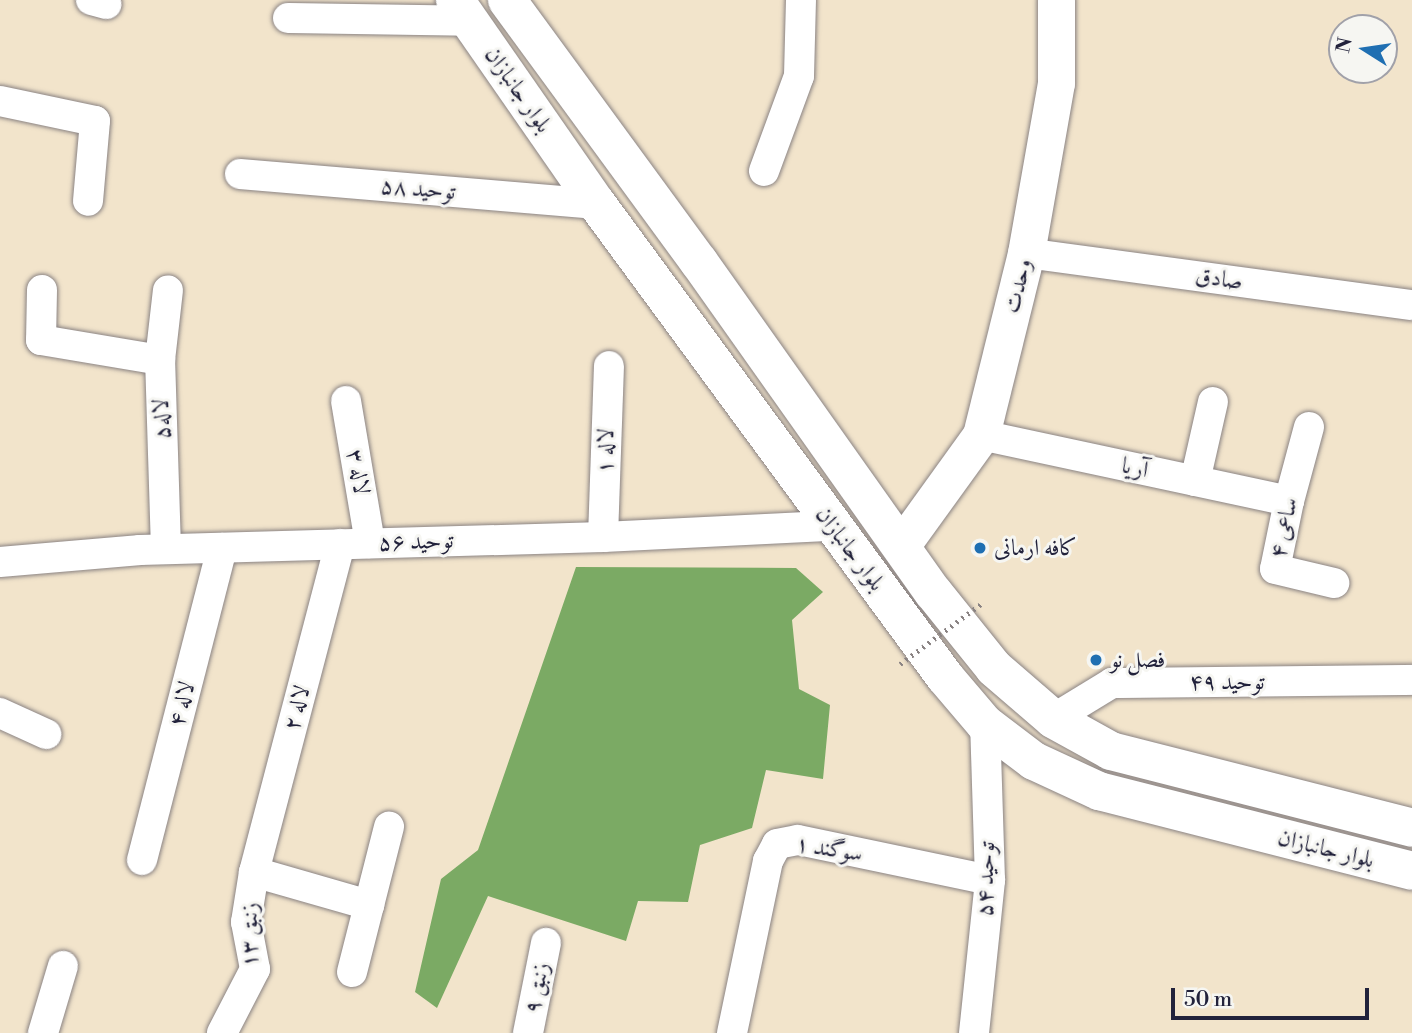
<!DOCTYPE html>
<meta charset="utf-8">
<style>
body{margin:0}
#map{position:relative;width:1412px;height:1033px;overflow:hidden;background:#f2e4cb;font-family:"Libre Bodoni",Amiri,serif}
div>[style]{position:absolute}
.forest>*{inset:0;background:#7baa64}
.roads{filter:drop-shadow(0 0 2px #8a8383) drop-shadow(0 0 2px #8a8383)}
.minor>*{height:30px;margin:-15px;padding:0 15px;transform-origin:15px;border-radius:15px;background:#fff}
.major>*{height:37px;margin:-18.5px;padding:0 18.5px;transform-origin:18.5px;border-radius:18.5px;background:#fff}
.highway>*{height:38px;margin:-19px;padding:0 19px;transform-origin:19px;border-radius:19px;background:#fff}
.path-bridge>*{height:4.5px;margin-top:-2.25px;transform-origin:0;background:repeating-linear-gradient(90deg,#8a8383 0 2px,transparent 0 7px)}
.dots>*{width:19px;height:19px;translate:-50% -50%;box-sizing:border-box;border:4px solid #f6f6f2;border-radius:50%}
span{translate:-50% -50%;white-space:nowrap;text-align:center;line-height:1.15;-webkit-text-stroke:6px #f6f6f2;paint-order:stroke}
.street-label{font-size:23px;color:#22223b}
.poi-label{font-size:23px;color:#22223b}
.left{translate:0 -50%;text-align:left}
.north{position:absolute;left:1328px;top:14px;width:70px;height:70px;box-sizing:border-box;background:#f6f6f2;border:2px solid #a1a1a9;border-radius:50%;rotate:282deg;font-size:19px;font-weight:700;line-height:28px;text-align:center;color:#22223b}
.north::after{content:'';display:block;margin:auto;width:24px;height:32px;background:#1f6fb2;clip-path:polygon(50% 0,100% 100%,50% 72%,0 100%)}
.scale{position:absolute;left:1171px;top:988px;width:198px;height:32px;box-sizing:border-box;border:4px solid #22223b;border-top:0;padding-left:9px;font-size:21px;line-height:24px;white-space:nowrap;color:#22223b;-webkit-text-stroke:5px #f6f6f2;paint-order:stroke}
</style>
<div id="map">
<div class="forest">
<i style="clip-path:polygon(576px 567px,796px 568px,823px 592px,792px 620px,799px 689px,830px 705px,823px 779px,766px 770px,752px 828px,700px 845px,688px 902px,638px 901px,626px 941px,488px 896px,437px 1008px,415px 992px,441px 879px,478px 850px)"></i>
</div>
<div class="roads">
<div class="minor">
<i style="left:91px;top:0;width:16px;rotate:15deg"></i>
<i style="left:288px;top:18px;width:181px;rotate:0.9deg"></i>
<i style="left:0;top:101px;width:97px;rotate:11.9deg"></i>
<i style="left:95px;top:121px;width:80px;rotate:95deg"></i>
<i style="left:764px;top:171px;width:101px;rotate:-69.8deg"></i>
<i style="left:799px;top:76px;width:76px;rotate:-88.5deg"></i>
<i style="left:240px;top:174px;width:358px;rotate:4.8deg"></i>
<i style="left:1026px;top:253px;width:389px;rotate:7.7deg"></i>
<i style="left:42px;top:290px;width:50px;rotate:91.1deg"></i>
<i style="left:41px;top:340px;width:121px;rotate:9.5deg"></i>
<i style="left:346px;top:401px;width:144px;rotate:80.4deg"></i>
<i style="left:1309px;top:427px;width:77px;rotate:105.1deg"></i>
<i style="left:1289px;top:501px;width:69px;rotate:101.6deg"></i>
<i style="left:1275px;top:569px;width:61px;rotate:13.3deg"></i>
<i style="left:981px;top:435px;width:315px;rotate:12.1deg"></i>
<i style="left:1195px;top:481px;width:81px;rotate:-77.2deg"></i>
<i style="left:603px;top:537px;width:171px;rotate:-88deg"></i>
<i style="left:166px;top:549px;width:189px;rotate:-91.8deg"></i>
<i style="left:160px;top:360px;width:70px;rotate:-83.5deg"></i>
<i style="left:0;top:562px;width:141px;rotate:-4.9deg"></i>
<i style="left:140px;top:550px;width:463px;rotate:-1.6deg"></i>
<i style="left:603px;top:537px;width:229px;rotate:-2.8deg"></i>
<i style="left:0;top:713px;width:51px;rotate:24.5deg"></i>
<i style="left:1053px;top:719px;width:69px;rotate:-31.4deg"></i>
<i style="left:1112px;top:683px;width:300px;rotate:-0.6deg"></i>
<i style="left:142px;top:860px;width:322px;rotate:-75.6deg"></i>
<i style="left:254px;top:872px;width:120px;rotate:16deg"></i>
<i style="left:352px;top:972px;width:150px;rotate:-75.7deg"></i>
<i style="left:43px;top:1033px;width:70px;rotate:-73.4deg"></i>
<i style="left:222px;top:1033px;width:72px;rotate:-62.7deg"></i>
<i style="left:255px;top:969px;width:48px;rotate:-100.8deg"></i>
<i style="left:246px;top:922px;width:51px;rotate:-80.9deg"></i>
<i style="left:254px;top:872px;width:339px;rotate:-75.3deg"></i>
<i style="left:528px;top:1033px;width:92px;rotate:-78.7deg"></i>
<i style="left:732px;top:1033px;width:176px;rotate:-78.2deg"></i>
<i style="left:768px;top:861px;width:19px;rotate:-62deg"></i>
<i style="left:777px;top:844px;width:21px;rotate:-11deg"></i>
<i style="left:798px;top:840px;width:196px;rotate:11.8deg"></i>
<i style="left:974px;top:1033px;width:154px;rotate:-84deg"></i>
<i style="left:990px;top:880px;width:156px;rotate:-91.8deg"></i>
</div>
<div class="major">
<i style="left:901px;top:546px;width:137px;rotate:-54.2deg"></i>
<i style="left:981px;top:435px;width:187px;rotate:-76.1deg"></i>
<i style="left:1026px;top:253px;width:173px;rotate:-80deg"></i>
<i style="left:1056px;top:83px;width:83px;rotate:-90deg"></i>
</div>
<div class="highway">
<i style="left:455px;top:0;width:249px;rotate:55.2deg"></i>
<i style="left:597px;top:204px;width:587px;rotate:53.66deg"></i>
<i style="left:945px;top:677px;width:62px;rotate:49.6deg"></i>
<i style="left:985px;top:724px;width:61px;rotate:37.1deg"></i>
<i style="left:1034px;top:761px;width:72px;rotate:24.8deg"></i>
<i style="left:1099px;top:791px;width:323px;rotate:14.3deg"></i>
<i style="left:507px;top:0;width:325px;rotate:53.8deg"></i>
<i style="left:699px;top:262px;width:405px;rotate:54.7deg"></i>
<i style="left:933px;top:592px;width:97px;rotate:51.2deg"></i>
<i style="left:994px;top:668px;width:78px;rotate:40.8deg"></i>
<i style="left:1053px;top:719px;width:66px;rotate:28.9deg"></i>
<i style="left:1111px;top:751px;width:311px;rotate:14.3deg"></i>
</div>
</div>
<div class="path-bridge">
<i style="left:900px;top:664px;width:102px;rotate:-36.6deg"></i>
</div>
<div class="dots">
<i style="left:980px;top:548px;background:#1f6fb2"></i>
<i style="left:1096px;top:660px;background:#1f6fb2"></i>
</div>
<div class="street-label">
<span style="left:518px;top:90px;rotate:55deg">بلوار جانبازان</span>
<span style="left:418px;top:189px;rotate:5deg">توحید ۵۸</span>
<span style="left:1219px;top:279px;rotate:8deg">صادق</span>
<span style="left:1018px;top:286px;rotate:-76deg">وحدت</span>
<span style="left:162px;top:419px;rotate:-92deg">لاله۵</span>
<span style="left:606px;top:451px;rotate:-88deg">لاله ۱</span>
<span style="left:1135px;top:468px;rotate:12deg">آریا</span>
<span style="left:358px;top:472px;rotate:80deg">لاله ۳</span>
<span style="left:1284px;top:528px;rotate:-78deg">ساعی ۴</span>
<span style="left:416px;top:542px;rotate:-2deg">توحید ۵۶</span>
<span style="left:850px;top:549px;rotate:53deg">بلوار جانبازان</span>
<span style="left:1227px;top:682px">توحید ۴۹</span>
<span style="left:182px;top:704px;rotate:-76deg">لاله ۴</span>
<span style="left:297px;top:708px;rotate:-75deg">لاله ۲</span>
<span style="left:829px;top:849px;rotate:9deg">سوگند ۱</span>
<span style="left:1326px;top:849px;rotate:14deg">بلوار جانبازان</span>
<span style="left:986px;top:879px;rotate:-88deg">توحید ۵۴</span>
<span style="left:250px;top:935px;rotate:-90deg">زنبق ۱۳</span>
<span style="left:537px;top:988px;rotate:-79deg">زنبق ۹</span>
</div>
<div class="poi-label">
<span class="left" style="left:994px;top:548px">کافه ارمانی</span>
<span class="left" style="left:1110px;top:660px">فصل نو</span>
</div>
<div class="north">N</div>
<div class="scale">50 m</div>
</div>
